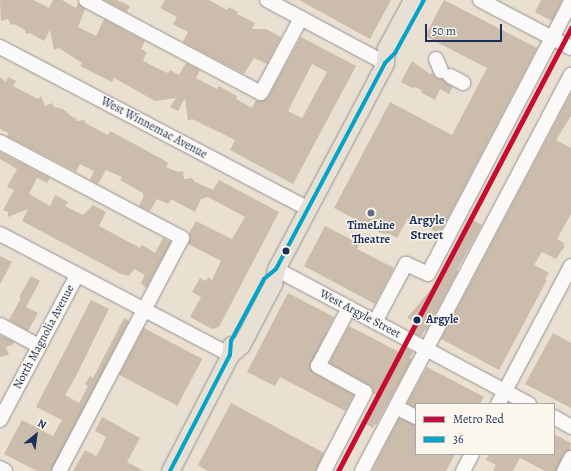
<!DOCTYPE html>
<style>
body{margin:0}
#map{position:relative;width:571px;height:471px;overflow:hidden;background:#eae0d2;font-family:Alegreya,serif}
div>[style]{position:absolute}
.building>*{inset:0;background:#cbbcac;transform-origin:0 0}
.path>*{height:2px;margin-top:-1px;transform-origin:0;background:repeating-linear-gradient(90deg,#c0c0c2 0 3px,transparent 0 6px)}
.roads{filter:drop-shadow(0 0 1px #939192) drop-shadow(0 0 1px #939192)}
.minor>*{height:14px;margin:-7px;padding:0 7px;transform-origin:7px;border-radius:7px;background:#fcfaf8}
.major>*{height:17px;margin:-8.5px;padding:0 8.5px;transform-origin:8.5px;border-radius:8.5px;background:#e7e1d5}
.bus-1>*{height:4px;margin:-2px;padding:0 2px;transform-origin:2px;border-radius:2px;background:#01a3c8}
.metro-1>*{height:5px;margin:-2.5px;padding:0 2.5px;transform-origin:2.5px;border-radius:2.5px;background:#c60c30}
.dots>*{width:11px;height:11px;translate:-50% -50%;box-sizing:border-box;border:2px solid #fbf7ec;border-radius:50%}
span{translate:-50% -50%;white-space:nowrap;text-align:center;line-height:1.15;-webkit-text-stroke:3px #fbf7ec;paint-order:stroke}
.street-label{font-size:12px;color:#1b2f5e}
.poi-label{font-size:12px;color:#1b2f5e;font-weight:700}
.stop-label{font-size:12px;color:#1b2f5e;font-weight:700}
.left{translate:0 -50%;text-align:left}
.neighbourhood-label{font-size:13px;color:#1b2f5e;font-weight:700}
.legend{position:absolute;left:415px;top:403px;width:140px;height:52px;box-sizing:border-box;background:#fbf7ec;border:1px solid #a1a7b3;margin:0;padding:5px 7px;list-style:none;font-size:12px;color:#1b2f5e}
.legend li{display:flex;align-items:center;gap:8px;height:20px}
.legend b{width:20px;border:1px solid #a1a7b3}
.north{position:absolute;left:16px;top:415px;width:40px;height:40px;-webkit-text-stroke:3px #fbf7ec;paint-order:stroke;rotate:29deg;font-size:11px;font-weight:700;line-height:16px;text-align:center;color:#1b2f5e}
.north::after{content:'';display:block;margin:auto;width:14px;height:18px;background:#1b2f5e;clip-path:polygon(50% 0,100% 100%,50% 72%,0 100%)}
.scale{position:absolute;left:425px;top:24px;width:77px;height:18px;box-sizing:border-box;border:2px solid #1b2f5e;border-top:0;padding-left:5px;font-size:12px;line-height:14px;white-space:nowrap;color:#1b2f5e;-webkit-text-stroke:3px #fbf7ec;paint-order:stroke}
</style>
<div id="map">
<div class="building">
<i style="clip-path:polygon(evenodd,0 0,33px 0,49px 8px,53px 0,62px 0,76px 8px,78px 3px,85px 9px,78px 27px,96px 36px,104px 19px,145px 41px,141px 49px,147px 52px,143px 61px,163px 71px,168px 73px,170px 70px,179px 75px,186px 63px,200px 70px,196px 78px,217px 89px,219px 86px,237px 96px,236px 99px,252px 108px,256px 100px,262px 101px,268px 97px,301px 37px,356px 66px,293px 184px,230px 150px,235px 140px,192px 119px,188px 121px,185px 98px,178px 111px,170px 107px,176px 98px,155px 101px,114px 78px,112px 82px,80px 66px,82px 63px,59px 48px,54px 50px,50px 30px,44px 41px,30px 33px,26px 34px,25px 30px,14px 24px,11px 25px,8px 19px,1px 21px,0 0,312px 64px,327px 72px,302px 118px,288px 111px,312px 64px)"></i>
<i style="clip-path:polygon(104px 0,117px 0,130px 6px,127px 12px)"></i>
<i style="clip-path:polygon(165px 0,209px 0,227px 10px,229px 7px,238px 12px,237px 14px,255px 23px,252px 29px,266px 29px,281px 37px,267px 64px,254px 58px,244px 74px,183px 42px,188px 32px,173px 24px,177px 17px,160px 8px)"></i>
<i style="clip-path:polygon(299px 0,391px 0,370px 39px)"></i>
<i style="clip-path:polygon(444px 0,537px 48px,441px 231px,438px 230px,437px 232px,408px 218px,397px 238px,390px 234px,381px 233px,334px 208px,390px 102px,452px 135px,487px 68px,425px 36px)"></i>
<i style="clip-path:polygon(541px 0,562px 0,552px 21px,535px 12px)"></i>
<i style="clip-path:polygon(412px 61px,430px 74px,432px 73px,436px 78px,442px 79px,453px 87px,449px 94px,440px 89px,435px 100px,422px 93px,421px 90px,415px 87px,412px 88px,401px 82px)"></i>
<i style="clip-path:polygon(0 77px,6px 82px,8px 77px,16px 81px,13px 86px,38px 99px,41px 96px,45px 106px,52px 103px,54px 107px,63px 109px,72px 117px,76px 118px,77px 121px,85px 120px,85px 123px,108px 135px,110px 131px,162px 159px,168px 163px,166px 167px,178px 172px,183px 171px,184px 179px,192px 178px,195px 182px,213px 190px,219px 180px,279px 212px,219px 327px,212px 329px,190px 317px,201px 297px,192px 292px,200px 278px,206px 281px,208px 277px,212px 280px,221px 261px,188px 244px,190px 238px,189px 233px,196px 221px,232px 239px,245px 217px,208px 197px,201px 199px,195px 212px,171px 199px,168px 204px,157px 199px,150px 211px,139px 206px,144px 195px,143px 195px,143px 193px,120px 180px,122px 177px,106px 170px,98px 184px,90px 180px,94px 171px,80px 164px,76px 172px,7px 136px,8px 133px,0 129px)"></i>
<i style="clip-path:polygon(571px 93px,571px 116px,556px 140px,571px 148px,571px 214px,557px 239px,564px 243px,563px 245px,565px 246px,556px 259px,542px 252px,534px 265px,549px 273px,545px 279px,547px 280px,499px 370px,441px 339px)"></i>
<i style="clip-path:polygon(0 152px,50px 178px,47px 183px,37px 178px,29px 194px,50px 206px,55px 195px,68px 202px,65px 206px,83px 215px,93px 205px,106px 212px,99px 226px,140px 248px,142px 245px,155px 253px,163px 238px,171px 242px,146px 288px,141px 283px,145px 275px,134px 269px,129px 276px,121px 274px,22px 221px,28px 209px,8px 217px,8px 212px,3px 210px,14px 190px,7px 187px,17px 169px,0 159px)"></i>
<i style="clip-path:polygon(473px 220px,482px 225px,457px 270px,458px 271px,426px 331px,425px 330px,421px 337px,414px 333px,417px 326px,414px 325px,415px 322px,407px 318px,437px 282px,443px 277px)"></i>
<i style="clip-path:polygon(325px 226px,360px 244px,357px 249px,394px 268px,375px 304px,304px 266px)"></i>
<i style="clip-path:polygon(0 256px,12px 262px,0 284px)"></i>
<i style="clip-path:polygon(31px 276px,40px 281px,26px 307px,38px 313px,28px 331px,9px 320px,21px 298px,19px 297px)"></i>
<i style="clip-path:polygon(288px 293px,334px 317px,310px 367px,314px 373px,354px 395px,345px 411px,280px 377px,275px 386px,247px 372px)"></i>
<i style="clip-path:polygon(91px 300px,109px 309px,75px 378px,65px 395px,79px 403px,88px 386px,85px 384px,90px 376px,93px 378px,124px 318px,129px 321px,51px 471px,37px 471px,4px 454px,22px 420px,53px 436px,62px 420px,36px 407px)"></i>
<i style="clip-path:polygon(349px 326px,403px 354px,406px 348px,413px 352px,410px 358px,412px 359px,376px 425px,375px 424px,373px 428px,366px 424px,380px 397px,373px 393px,372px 388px,369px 385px,329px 363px)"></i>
<i style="left:144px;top:328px;width:66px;height:53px;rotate:28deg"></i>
<i style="clip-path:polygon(553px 333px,571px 343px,571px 408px,525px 384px)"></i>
<i style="clip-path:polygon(0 335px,14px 342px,12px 345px,6px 347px,9px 355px,0 357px)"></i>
<i style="clip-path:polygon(427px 367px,484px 397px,480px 404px,416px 404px,416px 408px,407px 403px)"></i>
<i style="clip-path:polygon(231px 403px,324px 453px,316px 471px,208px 471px,198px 465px)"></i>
<i style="clip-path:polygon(102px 417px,140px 438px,127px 462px,144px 471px,73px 471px,85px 450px,96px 456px,101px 448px,106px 437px,95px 431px)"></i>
<i style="clip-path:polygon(399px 418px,416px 425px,416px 454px,455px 454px,446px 471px,372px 471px)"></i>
<i style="clip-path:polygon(554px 434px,571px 443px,570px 450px,564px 454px,556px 471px,545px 471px,520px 458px,513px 471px,493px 471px,496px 465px,486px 460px,489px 454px,554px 454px)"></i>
</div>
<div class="path">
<i style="left:420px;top:331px;width:3px;rotate:-72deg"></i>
</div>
<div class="roads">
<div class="minor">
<i style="left:86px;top:0;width:198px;rotate:28deg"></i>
<i style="left:261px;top:93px;width:85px;rotate:-61.9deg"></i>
<i style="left:267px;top:0;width:134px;rotate:28.1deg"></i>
<i style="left:480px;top:0;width:103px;rotate:27.8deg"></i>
<i style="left:0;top:47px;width:348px;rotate:27.7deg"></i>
<i style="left:436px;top:59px;width:13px;rotate:67deg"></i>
<i style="left:450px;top:76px;width:15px;rotate:28deg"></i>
<i style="left:0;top:142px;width:206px;rotate:27.8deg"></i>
<i style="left:182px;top:238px;width:263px;rotate:117.8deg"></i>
<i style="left:0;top:234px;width:260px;rotate:27.7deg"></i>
<i style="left:276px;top:269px;width:287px;rotate:28.1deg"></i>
<i style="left:375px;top:322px;width:66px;rotate:-61.9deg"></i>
<i style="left:406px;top:264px;width:24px;rotate:24deg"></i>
<i style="left:428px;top:274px;width:307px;rotate:-62.3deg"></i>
<i style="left:0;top:325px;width:44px;rotate:28.3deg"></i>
<i style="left:498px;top:404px;width:156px;rotate:-62.1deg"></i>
<i style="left:396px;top:407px;width:22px;rotate:27deg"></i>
<i style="left:554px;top:417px;width:20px;rotate:30deg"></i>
<i style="left:0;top:420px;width:164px;rotate:-62deg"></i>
<i style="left:0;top:468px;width:6px;rotate:31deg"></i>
<i style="left:324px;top:471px;width:89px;rotate:-62.6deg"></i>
<i style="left:365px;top:392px;width:54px;rotate:-151deg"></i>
<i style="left:318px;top:366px;width:66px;rotate:-61.9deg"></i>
<i style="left:362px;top:471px;width:448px;rotate:-62.2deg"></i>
<i style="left:463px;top:471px;width:19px;rotate:-62deg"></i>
<i style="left:564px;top:471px;width:15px;rotate:-62deg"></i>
</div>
<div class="major">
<i style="left:230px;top:355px;width:15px;rotate:-42deg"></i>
<i style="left:241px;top:345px;width:69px;rotate:-62.3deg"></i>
<i style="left:273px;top:284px;width:15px;rotate:-79deg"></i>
<i style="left:276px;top:269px;width:212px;rotate:-62.1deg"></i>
<i style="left:375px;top:82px;width:21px;rotate:-62deg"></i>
<i style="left:385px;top:63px;width:15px;rotate:-86deg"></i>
<i style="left:386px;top:48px;width:55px;rotate:-61.6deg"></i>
<i style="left:170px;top:471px;width:131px;rotate:-62.7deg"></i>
<i style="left:230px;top:355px;width:10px;rotate:-84deg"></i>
</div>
</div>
<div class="bus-1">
<i style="left:170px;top:471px;width:131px;rotate:-62.7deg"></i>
<i style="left:230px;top:355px;width:14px;rotate:-86deg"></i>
<i style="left:231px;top:341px;width:70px;rotate:-62deg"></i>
<i style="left:264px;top:279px;width:16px;rotate:-40deg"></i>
<i style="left:276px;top:269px;width:233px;rotate:-62.1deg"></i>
<i style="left:385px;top:63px;width:14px;rotate:-45deg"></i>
<i style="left:395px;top:53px;width:60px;rotate:-61.3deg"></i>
</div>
<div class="metro-1">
<i style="left:338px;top:471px;width:501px;rotate:-62.26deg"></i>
</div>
<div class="dots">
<i style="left:371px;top:213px;background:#636d87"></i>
<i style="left:286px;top:251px;background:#1b2f5e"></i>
<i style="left:417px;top:320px;background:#1b2f5e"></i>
</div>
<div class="street-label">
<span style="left:154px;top:128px;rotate:28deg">West Winnemac Avenue</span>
<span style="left:360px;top:314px;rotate:28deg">West Argyle Street</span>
<span style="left:44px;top:337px;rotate:-62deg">North Magnolia Avenue</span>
</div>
<div class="poi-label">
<span style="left:371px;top:233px">TimeLine<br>Theatre</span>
</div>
<div class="stop-label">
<span class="left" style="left:426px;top:320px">Argyle</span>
</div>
<div class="neighbourhood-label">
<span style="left:427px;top:228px">Argyle<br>Street</span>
</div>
<ul class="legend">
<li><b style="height:5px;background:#c60c30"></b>Metro Red</li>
<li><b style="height:5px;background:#01a3c8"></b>36</li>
</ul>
<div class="north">N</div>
<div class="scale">50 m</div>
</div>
